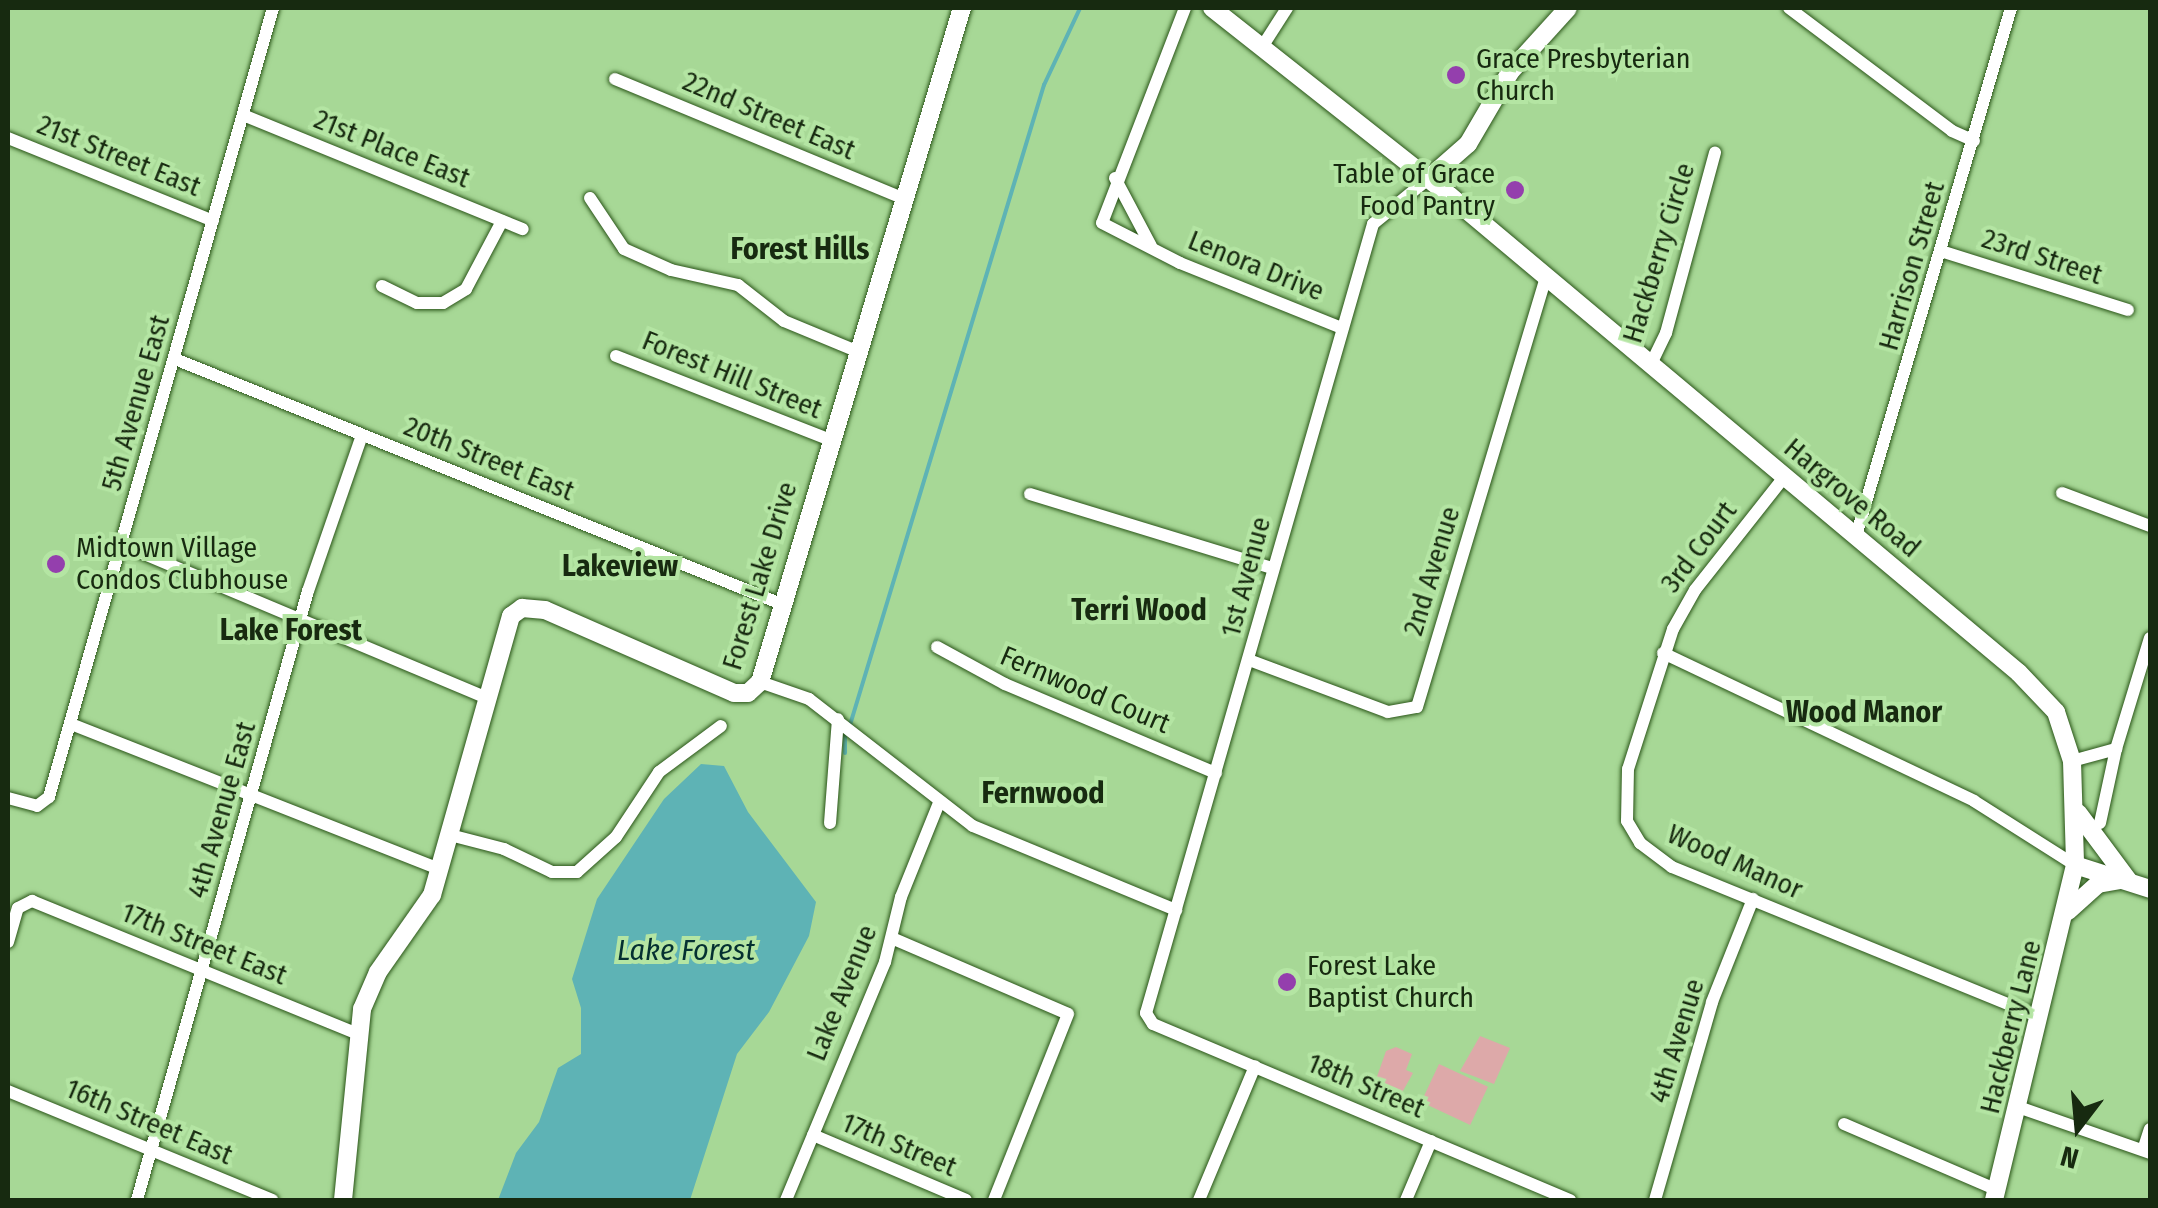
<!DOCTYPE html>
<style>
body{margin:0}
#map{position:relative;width:2158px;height:1208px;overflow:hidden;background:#a7d896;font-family:"Fira Sans Condensed",sans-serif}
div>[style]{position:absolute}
.green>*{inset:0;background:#dda9a9;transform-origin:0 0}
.water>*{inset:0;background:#5eb3b5}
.stream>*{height:4px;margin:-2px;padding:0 2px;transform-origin:2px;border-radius:2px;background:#5eb3b5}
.roads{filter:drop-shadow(0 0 2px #2b5619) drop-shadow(0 0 2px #2b5619)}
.minor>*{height:12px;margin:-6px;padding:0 6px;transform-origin:6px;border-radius:6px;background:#fff}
.tertiary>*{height:18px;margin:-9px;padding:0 9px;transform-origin:9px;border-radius:9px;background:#fff}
.secondary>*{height:18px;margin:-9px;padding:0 9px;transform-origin:9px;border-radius:9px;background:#fff}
.dots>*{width:28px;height:28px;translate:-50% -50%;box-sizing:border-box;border:5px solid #b4e5a3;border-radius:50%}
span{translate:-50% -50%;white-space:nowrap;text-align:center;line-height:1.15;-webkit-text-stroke:8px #b4e5a3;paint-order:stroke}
.poi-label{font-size:28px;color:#172a10}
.left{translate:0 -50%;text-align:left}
.right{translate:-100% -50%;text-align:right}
.street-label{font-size:28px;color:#172a10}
.neighbourhood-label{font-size:30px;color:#172a10;font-weight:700}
.water-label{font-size:30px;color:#043031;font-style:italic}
.frame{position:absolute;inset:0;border:10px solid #172a10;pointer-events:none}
.north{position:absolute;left:2028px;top:1078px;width:100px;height:100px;-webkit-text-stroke:8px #b4e5a3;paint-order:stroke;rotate:196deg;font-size:28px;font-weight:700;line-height:40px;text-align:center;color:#172a10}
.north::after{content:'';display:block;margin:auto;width:35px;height:45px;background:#172a10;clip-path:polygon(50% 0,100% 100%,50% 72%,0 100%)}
</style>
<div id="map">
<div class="green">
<i style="clip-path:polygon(1480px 1036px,1510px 1048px,1494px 1084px,1460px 1071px)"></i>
<i style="clip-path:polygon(1396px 1047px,1412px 1054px,1406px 1070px,1413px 1073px,1399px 1098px,1373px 1088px,1386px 1051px)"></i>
<i style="left:1439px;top:1064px;width:54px;height:42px;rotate:25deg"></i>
</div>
<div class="water">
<i style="clip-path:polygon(701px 764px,724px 766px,748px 812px,816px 902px,809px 936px,769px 1012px,737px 1054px,690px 1200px,498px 1200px,516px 1153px,539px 1122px,558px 1068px,581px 1054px,581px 1008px,572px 979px,597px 899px,664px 799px)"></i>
</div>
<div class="stream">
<i style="left:872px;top:8px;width:23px"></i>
<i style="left:850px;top:725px;width:669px;rotate:-73.14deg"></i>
<i style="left:1044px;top:85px;width:85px;rotate:-64.9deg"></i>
<i style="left:845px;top:753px;width:20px;rotate:-90deg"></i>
</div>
<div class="roads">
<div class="minor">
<i style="left:1185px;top:8px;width:230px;rotate:111.1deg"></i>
<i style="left:1102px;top:223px;width:88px;rotate:27.1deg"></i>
<i style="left:1180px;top:263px;width:175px;rotate:21.9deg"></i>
<i style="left:1789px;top:8px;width:204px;rotate:37deg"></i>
<i style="left:1952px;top:131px;width:24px;rotate:24deg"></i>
<i style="left:1264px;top:44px;width:43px;rotate:-57.4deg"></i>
<i style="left:615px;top:79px;width:314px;rotate:22.5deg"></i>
<i style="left:243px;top:115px;width:302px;rotate:22.2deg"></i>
<i style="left:8px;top:138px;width:221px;rotate:22deg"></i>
<i style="left:1115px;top:178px;width:77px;rotate:62.1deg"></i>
<i style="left:1428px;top:179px;width:71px;rotate:140.7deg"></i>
<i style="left:1373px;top:224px;width:821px;rotate:106.05deg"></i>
<i style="left:1146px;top:1013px;width:13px;rotate:58deg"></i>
<i style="left:1153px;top:1024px;width:453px;rotate:22.9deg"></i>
<i style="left:590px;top:198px;width:61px;rotate:56.3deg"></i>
<i style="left:624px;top:249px;width:51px;rotate:24.1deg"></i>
<i style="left:671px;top:270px;width:69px;rotate:12.6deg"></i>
<i style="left:738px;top:285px;width:58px;rotate:38deg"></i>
<i style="left:784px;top:321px;width:81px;rotate:22.5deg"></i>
<i style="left:1941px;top:251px;width:196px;rotate:17.5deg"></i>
<i style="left:382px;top:286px;width:39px;rotate:26deg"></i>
<i style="left:417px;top:303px;width:26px"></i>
<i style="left:443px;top:303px;width:27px;rotate:-31deg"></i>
<i style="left:466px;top:289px;width:77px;rotate:-62.1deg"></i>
<i style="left:616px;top:356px;width:230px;rotate:21.4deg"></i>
<i style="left:175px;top:359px;width:657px;rotate:22deg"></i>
<i style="left:1650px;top:366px;width:37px;rotate:-64deg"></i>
<i style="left:1666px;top:333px;width:187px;rotate:-74.8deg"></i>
<i style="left:1785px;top:476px;width:145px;rotate:128.3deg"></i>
<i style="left:1695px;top:590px;width:45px;rotate:119.4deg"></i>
<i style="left:1673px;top:629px;width:147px;rotate:107.8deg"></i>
<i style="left:1628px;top:769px;width:52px;rotate:91.1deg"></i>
<i style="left:1627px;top:821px;width:26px;rotate:59deg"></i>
<i style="left:1640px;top:843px;width:40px;rotate:37deg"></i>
<i style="left:1672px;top:867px;width:395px;rotate:22.2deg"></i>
<i style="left:2062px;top:493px;width:94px;rotate:20.6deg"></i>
<i style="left:1030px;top:494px;width:253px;rotate:17deg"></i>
<i style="left:1856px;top:536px;width:550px;rotate:-73.64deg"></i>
<i style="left:123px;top:545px;width:395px;rotate:22.8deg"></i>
<i style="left:937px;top:647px;width:77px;rotate:28.6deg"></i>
<i style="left:1005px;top:684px;width:229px;rotate:22.9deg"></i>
<i style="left:1663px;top:653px;width:344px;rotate:25.4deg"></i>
<i style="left:1974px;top:801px;width:120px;rotate:32.4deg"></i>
<i style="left:1249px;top:660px;width:148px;rotate:20.5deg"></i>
<i style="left:1388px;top:712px;width:29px;rotate:-10deg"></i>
<i style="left:1417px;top:707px;width:448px;rotate:-73.3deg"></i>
<i style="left:760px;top:682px;width:52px;rotate:19.1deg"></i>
<i style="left:809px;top:699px;width:207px;rotate:37.8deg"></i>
<i style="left:973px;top:826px;width:220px;rotate:22.5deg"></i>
<i style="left:71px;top:724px;width:396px;rotate:21.5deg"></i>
<i style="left:2072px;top:761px;width:46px;rotate:-15.3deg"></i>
<i style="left:2116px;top:749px;width:116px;rotate:-73deg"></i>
<i style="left:8px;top:798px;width:30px;rotate:15deg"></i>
<i style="left:37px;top:806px;width:15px;rotate:-37deg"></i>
<i style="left:49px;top:797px;width:820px;rotate:-74.15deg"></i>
<i style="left:830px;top:823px;width:104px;rotate:-85.6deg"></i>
<i style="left:2100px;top:823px;width:76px;rotate:-77.8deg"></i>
<i style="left:450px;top:835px;width:56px;rotate:14.5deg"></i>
<i style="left:504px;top:849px;width:53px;rotate:25.6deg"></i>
<i style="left:552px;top:872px;width:25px"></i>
<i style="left:577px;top:872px;width:52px;rotate:-41.9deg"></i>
<i style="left:616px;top:837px;width:78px;rotate:-56.5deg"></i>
<i style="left:659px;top:772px;width:77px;rotate:-36.6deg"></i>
<i style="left:894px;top:939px;width:189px;rotate:23.3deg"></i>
<i style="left:1068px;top:1014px;width:200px;rotate:111.7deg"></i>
<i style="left:8px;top:942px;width:35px;rotate:-74deg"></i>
<i style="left:18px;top:908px;width:16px;rotate:-27deg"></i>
<i style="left:32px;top:901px;width:350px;rotate:22.2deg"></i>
<i style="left:8px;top:1091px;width:286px;rotate:22.4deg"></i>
<i style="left:2021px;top:1108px;width:137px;rotate:19.2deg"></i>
<i style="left:1844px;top:1124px;width:167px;rotate:23.3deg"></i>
<i style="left:813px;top:1135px;width:166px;rotate:23deg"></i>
<i style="left:2143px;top:1150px;width:22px;rotate:-72deg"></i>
<i style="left:137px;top:1200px;width:633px;rotate:-74.32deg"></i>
<i style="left:308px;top:591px;width:165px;rotate:-70.9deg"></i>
<i style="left:786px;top:1200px;width:258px;rotate:-67.4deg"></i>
<i style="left:885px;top:962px;width:67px;rotate:-76.2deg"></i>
<i style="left:901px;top:897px;width:101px;rotate:-68deg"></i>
<i style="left:1199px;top:1200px;width:145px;rotate:-67.3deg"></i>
<i style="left:1406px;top:1200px;width:64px;rotate:-67deg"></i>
<i style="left:1655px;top:1200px;width:206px;rotate:-73.9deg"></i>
<i style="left:1712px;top:1002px;width:111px;rotate:-68.3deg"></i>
</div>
<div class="tertiary">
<i style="left:1428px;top:179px;width:53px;rotate:-41.2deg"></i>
<i style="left:1468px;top:144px;width:83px;rotate:-59.7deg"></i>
<i style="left:1510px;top:72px;width:86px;rotate:-47.8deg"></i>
<i style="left:343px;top:1200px;width:192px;rotate:-84.3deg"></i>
<i style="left:362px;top:1009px;width:40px;rotate:-66.6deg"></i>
<i style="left:378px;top:972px;width:94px;rotate:-55deg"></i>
<i style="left:432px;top:895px;width:290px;rotate:-74.2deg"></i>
<i style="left:511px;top:616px;width:14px;rotate:-36deg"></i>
<i style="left:522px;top:608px;width:23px;rotate:5deg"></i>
<i style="left:545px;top:610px;width:206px;rotate:23.7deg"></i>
<i style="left:734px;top:693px;width:14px"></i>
<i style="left:748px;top:693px;width:16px;rotate:-43deg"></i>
<i style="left:760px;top:682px;width:704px;rotate:-73.32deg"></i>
</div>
<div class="secondary">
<i style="left:1212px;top:8px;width:303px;rotate:38.3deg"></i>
<i style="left:1450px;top:196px;width:742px;rotate:39.97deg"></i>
<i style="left:2019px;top:673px;width:54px;rotate:46.5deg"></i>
<i style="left:2056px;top:712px;width:52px;rotate:71.9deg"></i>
<i style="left:2072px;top:761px;width:104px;rotate:88.3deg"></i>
<i style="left:2075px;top:865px;width:345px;rotate:103.6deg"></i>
<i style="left:2078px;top:813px;width:84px;rotate:53.3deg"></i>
<i style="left:2075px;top:865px;width:79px;rotate:17.7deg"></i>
<i style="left:2068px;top:911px;width:40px;rotate:-42deg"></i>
<i style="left:2098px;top:884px;width:23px;rotate:-10deg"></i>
</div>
</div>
<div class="dots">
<i style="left:1456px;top:75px;background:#943fad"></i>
<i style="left:1515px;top:190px;background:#943fad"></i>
<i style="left:56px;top:564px;background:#943fad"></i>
<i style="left:1287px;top:982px;background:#943fad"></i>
</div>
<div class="poi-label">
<span class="left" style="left:1476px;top:75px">Grace Presbyterian<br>Church</span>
<span class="right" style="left:1495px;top:190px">Table of Grace<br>Food Pantry</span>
<span class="left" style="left:76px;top:564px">Midtown Village<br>Condos Clubhouse</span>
<span class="left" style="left:1307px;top:982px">Forest Lake<br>Baptist Church</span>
</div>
<div class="street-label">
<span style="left:769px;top:116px;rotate:23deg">22nd Street East</span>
<span style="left:392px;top:149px;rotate:22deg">21st Place East</span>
<span style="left:119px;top:156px;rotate:22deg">21st Street East</span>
<span style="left:1659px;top:253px;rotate:-73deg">Hackberry Circle</span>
<span style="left:2042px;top:257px;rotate:18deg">23rd Street</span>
<span style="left:1256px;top:266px;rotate:22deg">Lenora Drive</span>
<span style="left:1912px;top:266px;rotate:-74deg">Harrison Street</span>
<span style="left:732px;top:375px;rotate:22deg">Forest Hill Street</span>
<span style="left:136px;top:403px;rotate:-74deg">5th Avenue East</span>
<span style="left:489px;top:459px;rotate:22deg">20th Street East</span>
<span style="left:1852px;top:498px;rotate:40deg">Hargrove Road</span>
<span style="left:1699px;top:547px;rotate:-53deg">3rd Court</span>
<span style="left:1432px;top:571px;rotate:-73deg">2nd Avenue</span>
<span style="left:760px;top:576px;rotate:-73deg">Forest Lake Drive</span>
<span style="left:1246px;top:577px;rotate:-75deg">1st Avenue</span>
<span style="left:1085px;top:690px;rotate:23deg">Fernwood Court</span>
<span style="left:222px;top:810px;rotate:-74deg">4th Avenue East</span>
<span style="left:1735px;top:862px;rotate:24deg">Wood Manor</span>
<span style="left:204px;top:944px;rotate:22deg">17th Street East</span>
<span style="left:842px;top:993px;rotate:-68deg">Lake Avenue</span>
<span style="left:2011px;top:1027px;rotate:-76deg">Hackberry Lane</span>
<span style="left:1677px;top:1041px;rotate:-73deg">4th Avenue</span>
<span style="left:1366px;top:1086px;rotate:23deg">18th Street</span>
<span style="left:149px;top:1122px;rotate:23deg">16th Street East</span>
<span style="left:899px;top:1145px;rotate:23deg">17th Street</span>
</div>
<div class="neighbourhood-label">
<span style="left:800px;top:249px">Forest Hills</span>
<span style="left:620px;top:566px">Lakeview</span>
<span style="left:1139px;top:610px">Terri Wood</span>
<span style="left:291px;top:630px">Lake Forest</span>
<span style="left:1864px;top:712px">Wood Manor</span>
<span style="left:1043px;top:793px">Fernwood</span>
</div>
<div class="water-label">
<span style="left:686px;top:950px">Lake Forest</span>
</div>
<div class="frame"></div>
<div class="north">N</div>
</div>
